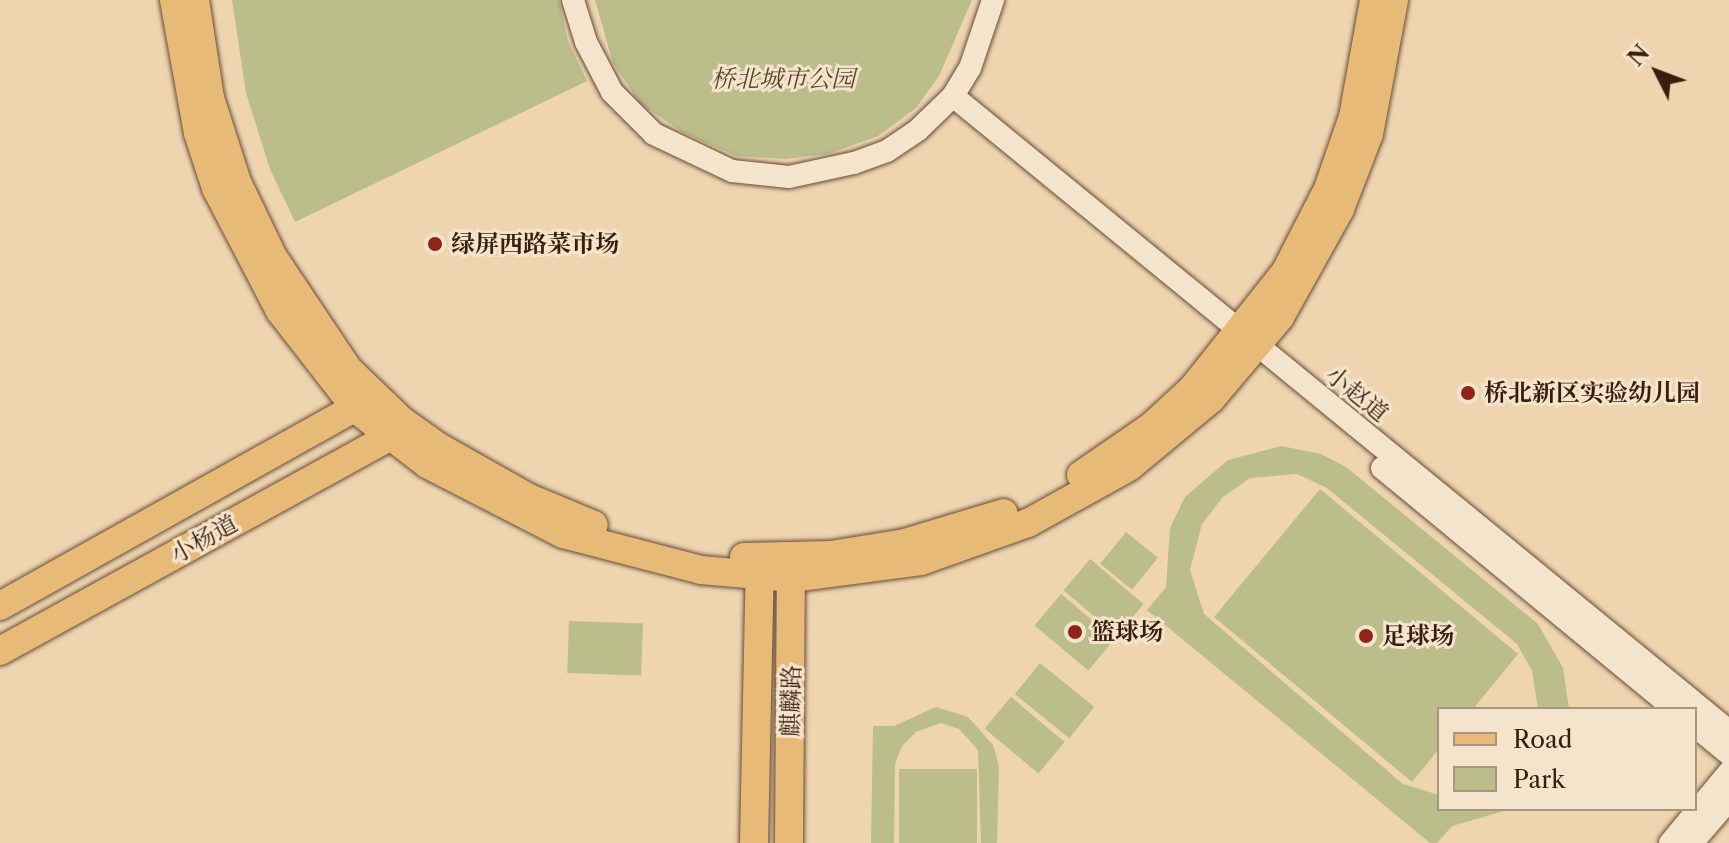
<!DOCTYPE html>
<meta charset="utf-8">
<style>
body{margin:0}
#map{position:relative;width:1729px;height:843px;overflow:hidden;background:#eed5b0;font-family:"Libre Caslon Text","Noto Serif SC",serif}
div>[style]{position:absolute}
.green>*{inset:0;background:#bbbd8a;transform-origin:0 0}
.roads{filter:drop-shadow(0 0 2px #674c36) drop-shadow(0 0 2px #674c36)}
.minor>*{height:22px;margin:-11px;padding:0 11px;transform-origin:11px;border-radius:11px;background:#f4e4cc}
.major>*{height:28px;margin:-14px;padding:0 14px;transform-origin:14px;border-radius:14px;background:#e7ba78}
.dots>*{width:22px;height:22px;translate:-50% -50%;box-sizing:border-box;border:4px solid #f4e4cc;border-radius:50%}
span{translate:-50% -50%;white-space:nowrap;text-align:center;line-height:1.15;-webkit-text-stroke:6px #f4e4cc;paint-order:stroke}
.park-label{font-size:24px;color:#5a462c;font-style:italic}
.poi-label{font-size:24px;color:#3a1e0d;font-weight:700}
.left{translate:0 -50%;text-align:left}
.street-label{font-size:24px;color:#3a1e0d}
.legend{position:absolute;left:1437px;top:707px;width:260px;height:104px;box-sizing:border-box;background:#f4e4cc;border:2px solid #aa9580;margin:0;padding:10px 14px;list-style:none;font-size:24px;color:#3a1e0d}
.legend li{display:flex;align-items:center;gap:16px;height:40px}
.legend b{width:40px;border:2px solid #aa9580}
.north{position:absolute;left:1617px;top:32px;width:80px;height:80px;-webkit-text-stroke:6px #f4e4cc;paint-order:stroke;rotate:312deg;font-size:22px;font-weight:700;line-height:32px;text-align:center;color:#3a1e0d}
.north::after{content:'';display:block;margin:auto;width:28px;height:36px;background:#3a1e0d;clip-path:polygon(50% 0,100% 100%,50% 72%,0 100%)}
</style>
<div id="map">
<div class="green">
<i style="clip-path:polygon(232px 0,559px 0,568px 41px,587px 81px,295px 222px,270px 169px,246px 93px)"></i>
<i style="clip-path:polygon(595px 0,972px 0,939px 76px,916px 108px,878px 136px,828px 154px,786px 159px,736px 156px,682px 132px,640px 103px,613px 63px)"></i>
<i style="clip-path:polygon(1281px 446px,1321px 454px,1346px 467px,1538px 624px,1563px 668px,1569px 709px,1538px 709px,1532px 671px,1517px 644px,1327px 488px,1297px 474px,1250px 478px,1223px 497px,1202px 524px,1190px 570px,1204px 614px,1403px 784px,1439px 795px,1439px 809px,1508px 810px,1452px 826px,1437px 843px,1430px 843px,1147px 610px,1166px 587px,1170px 528px,1185px 497px,1228px 460px)"></i>
<i style="clip-path:polygon(1320px 489px,1518px 654px,1473px 709px,1439px 709px,1439px 749px,1412px 782px,1214px 617px)"></i>
<i style="left:1126px;top:532px;width:41px;height:41px;rotate:39deg"></i>
<i style="left:1090px;top:559px;width:70px;height:41px;rotate:40deg"></i>
<i style="left:1061px;top:594px;width:70px;height:41px;rotate:40deg"></i>
<i style="left:569px;top:621px;width:74px;height:52px;rotate:2deg"></i>
<i style="left:1040px;top:663px;width:70px;height:40px;rotate:39deg"></i>
<i style="left:1011px;top:697px;width:70px;height:41px;rotate:40deg"></i>
<i style="clip-path:polygon(936px 707px,968px 717px,993px 745px,999px 766px,997px 843px,981px 843px,978px 750px,959px 729px,941px 723px,916px 732px,902px 746px,895px 764px,894px 843px,871px 843px,873px 726px,894px 726px)"></i>
<i style="left:899px;top:769px;width:78px;height:74px"></i>
</div>
<div class="roads">
<div class="minor">
<i style="left:573px;top:0;width:44px;rotate:72.8deg"></i>
<i style="left:586px;top:42px;width:56px;rotate:62.5deg"></i>
<i style="left:612px;top:92px;width:59px;rotate:45deg"></i>
<i style="left:654px;top:134px;width:86px;rotate:25.4deg"></i>
<i style="left:732px;top:171px;width:57px;rotate:6deg"></i>
<i style="left:789px;top:177px;width:66px;rotate:-12.2deg"></i>
<i style="left:854px;top:163px;width:35px;rotate:-20deg"></i>
<i style="left:887px;top:151px;width:37px;rotate:-34deg"></i>
<i style="left:918px;top:130px;width:49px;rotate:-44.2deg"></i>
<i style="left:953px;top:96px;width:33px;rotate:-59deg"></i>
<i style="left:970px;top:68px;width:72px;rotate:-71.3deg"></i>
<i style="left:953px;top:96px;width:1003px;rotate:39.29deg"></i>
<i style="left:1382px;top:468px;width:379px;rotate:39.5deg"></i>
<i style="left:1695px;top:726px;width:44px;rotate:39.5deg"></i>
<i style="left:1670px;top:843px;width:92px;rotate:-50.3deg"></i>
<i style="left:1692px;top:843px;width:57px;rotate:-49.3deg"></i>
</div>
<div class="major">
<i style="left:174px;top:0;width:135px;rotate:79.8deg"></i>
<i style="left:198px;top:133px;width:58px;rotate:71.9deg"></i>
<i style="left:216px;top:188px;width:139px;rotate:62.5deg"></i>
<i style="left:280px;top:311px;width:125px;rotate:52.1deg"></i>
<i style="left:357px;top:410px;width:88px;rotate:37.6deg"></i>
<i style="left:427px;top:464px;width:153px;rotate:27.2deg"></i>
<i style="left:563px;top:534px;width:143px;rotate:14.6deg"></i>
<i style="left:701px;top:570px;width:91px;rotate:5deg"></i>
<i style="left:792px;top:578px;width:130px;rotate:-7.5deg"></i>
<i style="left:921px;top:561px;width:114px;rotate:-19.6deg"></i>
<i style="left:1028px;top:523px;width:115px;rotate:-29deg"></i>
<i style="left:1129px;top:467px;width:107px;rotate:-39.7deg"></i>
<i style="left:1211px;top:399px;width:107px;rotate:-49.9deg"></i>
<i style="left:1280px;top:317px;width:124px;rotate:-60.9deg"></i>
<i style="left:1340px;top:209px;width:80px;rotate:-68.9deg"></i>
<i style="left:1369px;top:134px;width:136px;rotate:-79.4deg"></i>
<i style="left:195px;top:0;width:99px;rotate:81.3deg"></i>
<i style="left:210px;top:98px;width:88px;rotate:72.2deg"></i>
<i style="left:237px;top:182px;width:83px;rotate:64.4deg"></i>
<i style="left:273px;top:257px;width:135px;rotate:56.2deg"></i>
<i style="left:348px;top:369px;width:75px;rotate:43.9deg"></i>
<i style="left:402px;top:421px;width:43px;rotate:35.5deg"></i>
<i style="left:437px;top:446px;width:106px;rotate:29.5deg"></i>
<i style="left:529px;top:498px;width:70px;rotate:22.6deg"></i>
<i style="left:1081px;top:475px;width:86px;rotate:-34.6deg"></i>
<i style="left:1152px;top:426px;width:56px;rotate:-42.8deg"></i>
<i style="left:1193px;top:388px;width:149px;rotate:-51.5deg"></i>
<i style="left:1286px;top:271px;width:92px;rotate:-62.9deg"></i>
<i style="left:1328px;top:189px;width:76px;rotate:-70.9deg"></i>
<i style="left:1353px;top:117px;width:119px;rotate:-79.8deg"></i>
<i style="left:744px;top:557px;width:87px;rotate:-1.3deg"></i>
<i style="left:831px;top:555px;width:75px;rotate:-9.2deg"></i>
<i style="left:905px;top:543px;width:103px;rotate:-16.9deg"></i>
<i style="left:0;top:606px;width:424px;rotate:-29.2deg"></i>
<i style="left:0;top:651px;width:442px;rotate:-28.8deg"></i>
<i style="left:387px;top:438px;width:18px;rotate:-47deg"></i>
<i style="left:754px;top:843px;width:283px;rotate:-88.8deg"></i>
<i style="left:789px;top:843px;width:283px;rotate:-89.6deg"></i>
</div>
</div>
<div class="dots">
<i style="left:435px;top:244px;background:#8f2418"></i>
<i style="left:1468px;top:393px;background:#8f2418"></i>
<i style="left:1075px;top:632px;background:#8f2418"></i>
<i style="left:1366px;top:636px;background:#8f2418"></i>
</div>
<div class="park-label">
<span style="left:783px;top:79px">桥北城市公园</span>
</div>
<div class="poi-label">
<span class="left" style="left:451px;top:244px">绿屏西路菜市场</span>
<span class="left" style="left:1484px;top:393px">桥北新区实验幼儿园</span>
<span class="left" style="left:1091px;top:632px">篮球场</span>
<span class="left" style="left:1382px;top:636px">足球场</span>
</div>
<div class="street-label">
<span style="left:1357px;top:394px;rotate:39deg">小赵道</span>
<span style="left:204px;top:539px;rotate:-29deg">小杨道</span>
<span style="left:791px;top:701px;rotate:-89deg">麒麟路</span>
</div>
<ul class="legend">
<li><b style="height:10px;background:#e7ba78"></b>Road</li>
<li><b style="height:22px;background:#bbbd8a"></b>Park</li>
</ul>
<div class="north">N</div>
</div>
